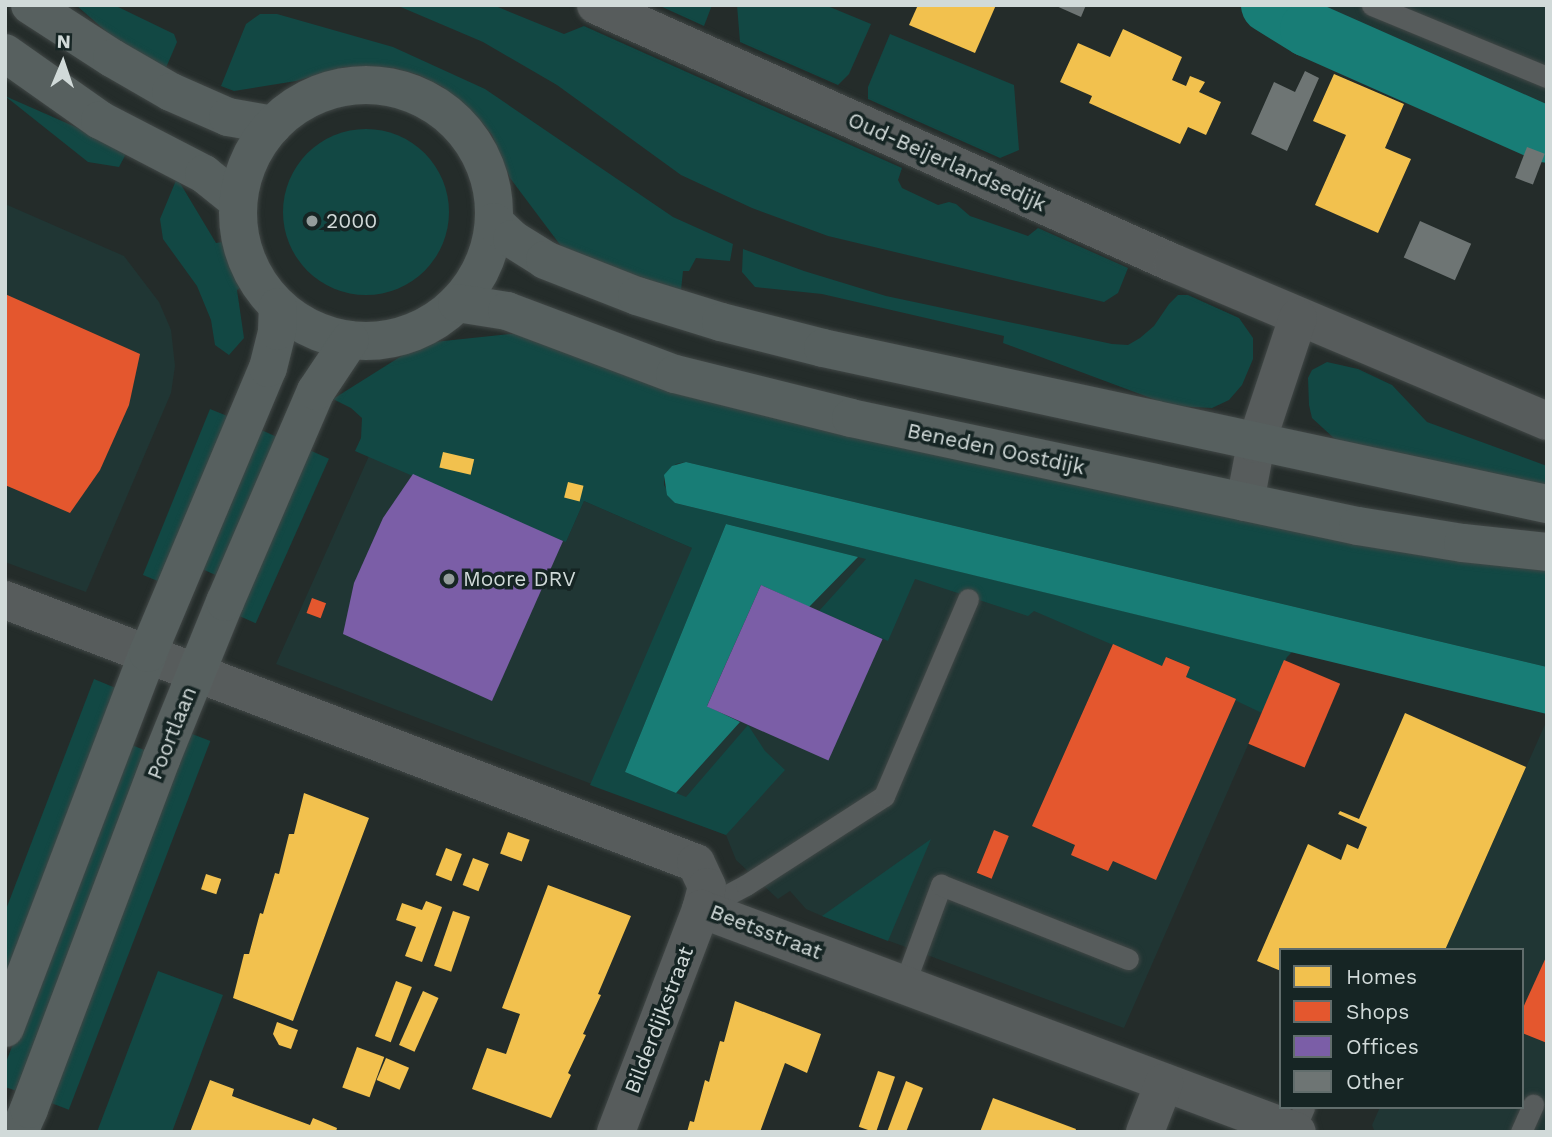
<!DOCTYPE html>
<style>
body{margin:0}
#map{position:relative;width:1552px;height:1137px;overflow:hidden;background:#242c2a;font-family:"Work Sans",sans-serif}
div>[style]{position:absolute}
.built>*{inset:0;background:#203634}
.green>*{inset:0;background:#124844;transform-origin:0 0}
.round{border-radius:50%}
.water>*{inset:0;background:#187d76}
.homes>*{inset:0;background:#f2c14e;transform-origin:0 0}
.shops>*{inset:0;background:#e4572e;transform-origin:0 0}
.offices>*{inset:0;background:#7b5ea7;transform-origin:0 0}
.canal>*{height:56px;margin:-28px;padding:0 28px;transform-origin:28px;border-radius:28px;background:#187d76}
.building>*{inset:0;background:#6e7574;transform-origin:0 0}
.roads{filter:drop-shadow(0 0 2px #414746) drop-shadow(0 0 2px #414746)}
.lane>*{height:21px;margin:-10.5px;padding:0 10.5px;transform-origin:10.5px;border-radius:10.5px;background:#575c5c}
.street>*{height:38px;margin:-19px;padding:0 19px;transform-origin:19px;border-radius:19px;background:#575c5c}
.secondary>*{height:38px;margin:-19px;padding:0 19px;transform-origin:19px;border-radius:19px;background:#57605f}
.secondary>.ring{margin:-19px;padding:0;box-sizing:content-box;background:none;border:38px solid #57605f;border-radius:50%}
.dots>*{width:19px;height:19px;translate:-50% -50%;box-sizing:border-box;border:4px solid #162524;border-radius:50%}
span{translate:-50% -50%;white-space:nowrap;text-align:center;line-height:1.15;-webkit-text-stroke:7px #162524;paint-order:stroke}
.street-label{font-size:21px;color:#d1dad9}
.poi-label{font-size:21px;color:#d1dad9}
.left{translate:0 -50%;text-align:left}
.frame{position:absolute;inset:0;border:7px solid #d1dad9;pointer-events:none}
.legend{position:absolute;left:1279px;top:948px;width:245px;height:161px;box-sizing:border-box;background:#162524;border:2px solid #616d6c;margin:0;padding:9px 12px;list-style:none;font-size:21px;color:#d1dad9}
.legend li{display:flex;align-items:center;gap:14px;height:35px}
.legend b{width:35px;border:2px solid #616d6c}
.north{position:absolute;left:28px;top:28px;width:70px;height:70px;-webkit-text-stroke:5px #162524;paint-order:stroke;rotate:2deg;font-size:19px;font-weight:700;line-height:28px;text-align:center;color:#d1dad9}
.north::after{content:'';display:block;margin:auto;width:24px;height:32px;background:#d1dad9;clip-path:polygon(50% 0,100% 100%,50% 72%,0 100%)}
</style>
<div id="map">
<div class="built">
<i style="clip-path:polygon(1312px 5px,1547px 5px,1547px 108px)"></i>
<i style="clip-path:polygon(5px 204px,124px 256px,159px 302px,171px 330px,175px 366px,171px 393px,86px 592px,5px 562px)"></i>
<i style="clip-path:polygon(369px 456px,566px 542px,584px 501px,692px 548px,726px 524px,1287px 656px,1124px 1028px,822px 916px,806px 909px,790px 891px,778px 899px,736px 860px,726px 835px,276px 664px)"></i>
<i style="clip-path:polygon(1547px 720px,1547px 1132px,1375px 1132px,1372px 1125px,1380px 1107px,1522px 1107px,1522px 950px,1445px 950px)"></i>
</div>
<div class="green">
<i style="clip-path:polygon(76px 5px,114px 5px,174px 34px,177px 42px,165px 70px,124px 47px)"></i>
<i style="clip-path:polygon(396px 5px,493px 5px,564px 34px,584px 26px,902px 168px,898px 180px,902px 188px,938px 205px,949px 202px,956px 204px,970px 216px,1028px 236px,1038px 228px,1128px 268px,1118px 293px,1104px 302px,828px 236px,752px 208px,681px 175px,557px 85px,483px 42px)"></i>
<i style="clip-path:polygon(658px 5px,712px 5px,704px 26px)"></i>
<i style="clip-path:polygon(737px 5px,825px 5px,871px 24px,849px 74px,838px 85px,740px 42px)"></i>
<i style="clip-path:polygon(260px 14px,277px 14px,393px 47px,485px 89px,673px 217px,733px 244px,730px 261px,696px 258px,689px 271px,683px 271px,681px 290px,567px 254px,510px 178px,492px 135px,480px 120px,443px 87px,419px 75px,394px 68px,345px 67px,296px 81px,234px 91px,221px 86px,246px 24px)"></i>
<i style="clip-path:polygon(890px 34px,1014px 85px,1019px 150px,1000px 158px,868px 99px,868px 87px)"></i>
<i style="clip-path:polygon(5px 96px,128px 150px,119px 167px,88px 162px)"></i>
<i class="round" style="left:283px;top:129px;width:166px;height:166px"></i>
<i style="clip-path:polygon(177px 178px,216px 243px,222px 242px,240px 288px,237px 290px,244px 338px,229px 355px,215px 345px,211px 320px,197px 286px,163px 239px,160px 219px)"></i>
<i style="clip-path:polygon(743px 249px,804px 271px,886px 296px,1112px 344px,1128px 345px,1140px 338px,1154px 326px,1169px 304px,1178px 295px,1188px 295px,1239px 318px,1253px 338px,1253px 359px,1242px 385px,1229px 400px,1212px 408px,1172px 406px,1003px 343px,1004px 336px,822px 294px,755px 287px,742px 272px)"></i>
<i style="clip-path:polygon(528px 332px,1547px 566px,1547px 667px,686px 462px,676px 464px,664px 478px,664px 485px,675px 503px,1292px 652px,1287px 657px,1262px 713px,1186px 677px,1190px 667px,1167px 657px,1162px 666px,1034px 611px,1028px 616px,915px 579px,888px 641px,819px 611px,866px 559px,726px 524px,625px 772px,686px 797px,748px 725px,765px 751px,785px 770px,726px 835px,590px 785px,692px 548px,584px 501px,566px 542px,563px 541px,355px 451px,361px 438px,362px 418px,351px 408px,333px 399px,403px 355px,434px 342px)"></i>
<i style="clip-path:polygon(1327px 362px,1358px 369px,1392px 385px,1427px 422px,1547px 466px,1547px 489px,1336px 440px,1312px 418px,1309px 405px,1308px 378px,1312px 370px)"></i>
<i style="left:210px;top:409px;width:24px;height:179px;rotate:22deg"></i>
<i style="left:259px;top:429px;width:24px;height:151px;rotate:24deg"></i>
<i style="left:307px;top:449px;width:24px;height:180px;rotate:24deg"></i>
<i style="clip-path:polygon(94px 679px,118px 689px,5px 985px,5px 912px)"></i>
<i style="left:187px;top:732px;width:25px;height:395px;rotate:21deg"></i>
<i style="clip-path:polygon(127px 743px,149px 752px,20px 1092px,5px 1087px,5px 1065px)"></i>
<i style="clip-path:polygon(931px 839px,888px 941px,822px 916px)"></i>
<i style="clip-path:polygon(158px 971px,223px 995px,172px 1132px,97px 1132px)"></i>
</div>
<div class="water">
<i style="clip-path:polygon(686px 462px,1547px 667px,1547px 714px,675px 503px,667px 495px,664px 475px,672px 466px)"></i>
<i style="clip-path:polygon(726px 524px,858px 557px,809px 607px,761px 585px,707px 706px,740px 722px,676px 793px,625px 772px)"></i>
</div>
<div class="homes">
<i style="clip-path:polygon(918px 5px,996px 5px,975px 53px,909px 25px)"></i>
<i style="clip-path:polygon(1123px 29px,1182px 57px,1172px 80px,1186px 86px,1190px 76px,1205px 82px,1199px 92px,1221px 102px,1206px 135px,1188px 127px,1180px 144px,1089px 103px,1092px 96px,1060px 82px,1078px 43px,1110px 57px)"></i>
<i style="clip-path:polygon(1334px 74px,1404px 104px,1385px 148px,1411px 159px,1378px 233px,1315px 205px,1346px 135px,1313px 121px)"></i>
<i style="left:443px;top:452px;width:32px;height:16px;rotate:13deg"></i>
<i style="left:568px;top:482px;width:16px;height:16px;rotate:14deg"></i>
<i style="clip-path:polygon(1405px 713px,1526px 767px,1445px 950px,1281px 950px,1281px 971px,1257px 961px,1308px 844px,1341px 860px,1347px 844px,1358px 849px,1367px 827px,1338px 814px,1340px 811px,1359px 819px)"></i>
<i style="clip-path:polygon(304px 793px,369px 818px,293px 1021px,233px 998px,244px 954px,249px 954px,260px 913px,263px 914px,275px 873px,279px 874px,289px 834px,294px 834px)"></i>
<i style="left:508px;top:832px;width:23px;height:23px;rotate:20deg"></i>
<i style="left:446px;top:848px;width:17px;height:29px;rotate:21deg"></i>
<i style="left:473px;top:858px;width:17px;height:29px;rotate:21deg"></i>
<i style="left:206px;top:874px;width:16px;height:16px;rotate:18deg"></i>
<i style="clip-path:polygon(548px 885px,631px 916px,598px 994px,601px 995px,583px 1034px,586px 1035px,568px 1073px,571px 1075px,551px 1118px,472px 1089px,487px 1048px,506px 1054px,520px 1014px,502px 1008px)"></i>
<i style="clip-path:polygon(426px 901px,442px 907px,422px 962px,405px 956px,416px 927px,396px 920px,402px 903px,422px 910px)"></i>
<i style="left:453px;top:911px;width:18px;height:58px;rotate:19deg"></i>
<i style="left:396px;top:981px;width:17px;height:59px;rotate:21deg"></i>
<i style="left:423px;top:991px;width:17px;height:59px;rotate:24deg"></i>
<i style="clip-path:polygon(735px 1001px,821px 1034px,807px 1073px,785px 1063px,760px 1132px,687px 1132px,690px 1121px,694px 1122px,705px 1080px,709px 1082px,720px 1041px,724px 1042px)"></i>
<i style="clip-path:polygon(277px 1022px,298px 1030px,291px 1049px,279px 1045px,273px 1034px)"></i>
<i style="left:357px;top:1047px;width:29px;height:43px;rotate:20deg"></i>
<i style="left:386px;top:1058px;width:25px;height:24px;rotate:23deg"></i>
<i style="left:878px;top:1071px;width:18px;height:59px;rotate:19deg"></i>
<i style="clip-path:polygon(210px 1080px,234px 1089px,232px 1096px,310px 1125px,313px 1118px,337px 1128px,336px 1132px,190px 1132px)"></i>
<i style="clip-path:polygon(906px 1081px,923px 1088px,906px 1132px,887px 1132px)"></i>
<i style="clip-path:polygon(993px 1098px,1076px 1129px,1075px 1132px,980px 1132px)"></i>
</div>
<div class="shops">
<i style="clip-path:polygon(5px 294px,140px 354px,129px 405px,100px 470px,70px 513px,5px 485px)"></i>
<i style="left:312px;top:598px;width:15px;height:16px;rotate:20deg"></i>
<i style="clip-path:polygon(1113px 644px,1162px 666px,1166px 657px,1190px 667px,1186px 677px,1236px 699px,1156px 880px,1113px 861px,1108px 871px,1071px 855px,1075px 845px,1032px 826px)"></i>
<i style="left:1284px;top:660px;width:61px;height:91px;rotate:23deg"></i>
<i style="left:994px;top:830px;width:16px;height:46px;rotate:22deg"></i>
<i style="clip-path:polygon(1547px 955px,1547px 1043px,1522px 1033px,1522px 1010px)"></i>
</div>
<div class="offices">
<i style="clip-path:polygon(413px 474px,563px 541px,492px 701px,343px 634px,354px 583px,383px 518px)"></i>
<i style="left:761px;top:585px;width:133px;height:133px;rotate:24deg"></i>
</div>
<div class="canal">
<i style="left:1269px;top:5px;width:46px;rotate:31.6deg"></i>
<i style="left:1308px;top:29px;width:261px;rotate:23.9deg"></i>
</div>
<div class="building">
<i style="clip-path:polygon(1054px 5px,1086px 5px,1081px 17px)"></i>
<i style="clip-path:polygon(1305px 71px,1319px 78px,1287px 151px,1251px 134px,1274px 82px,1295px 92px)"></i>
<i style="left:1527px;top:147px;width:19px;height:33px;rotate:21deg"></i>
<i style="left:1420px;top:221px;width:56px;height:40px;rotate:24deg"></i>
</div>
<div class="roads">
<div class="lane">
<i style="left:1372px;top:5px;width:189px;rotate:22.4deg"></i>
<i style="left:701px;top:909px;width:51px;rotate:-28.1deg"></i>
<i style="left:746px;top:885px;width:164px;rotate:-32.8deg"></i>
<i style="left:884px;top:796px;width:214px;rotate:-66.9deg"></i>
<i style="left:904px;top:985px;width:107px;rotate:-69.7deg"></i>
<i style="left:941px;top:885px;width:201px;rotate:21.6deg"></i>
<i style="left:1294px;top:1131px;width:26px;rotate:-67deg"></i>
<i style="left:1521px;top:1132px;width:30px;rotate:-66deg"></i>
</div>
<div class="street">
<i style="left:596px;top:5px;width:632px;rotate:24.09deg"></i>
<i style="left:1173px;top:263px;width:406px;rotate:22.9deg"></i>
<i style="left:1245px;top:502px;width:59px;rotate:-79.3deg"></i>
<i style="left:1256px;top:444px;width:133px;rotate:-71.6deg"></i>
<i style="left:5px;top:600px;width:739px;rotate:20.84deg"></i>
<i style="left:696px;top:863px;width:26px;rotate:65deg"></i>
<i style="left:707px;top:887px;width:23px;rotate:105deg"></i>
<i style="left:701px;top:909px;width:636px;rotate:20.51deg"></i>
<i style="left:616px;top:1132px;width:239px;rotate:-69.1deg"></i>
<i style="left:1145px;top:1132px;width:53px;rotate:-68.8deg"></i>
</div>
<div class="secondary">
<i style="left:30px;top:5px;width:98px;rotate:32.9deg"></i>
<i style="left:112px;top:58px;width:68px;rotate:30deg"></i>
<i style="left:171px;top:92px;width:62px;rotate:23.7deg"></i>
<i style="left:228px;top:117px;width:46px;rotate:10.1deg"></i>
<i style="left:5px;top:53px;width:116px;rotate:35.2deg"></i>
<i style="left:100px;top:120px;width:117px;rotate:27.4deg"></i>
<i style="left:204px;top:174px;width:43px;rotate:38.5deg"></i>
<i class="ring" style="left:238px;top:85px;width:218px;height:218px"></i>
<i style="left:494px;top:222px;width:25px;rotate:43deg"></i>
<i style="left:512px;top:239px;width:39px;rotate:32deg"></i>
<i style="left:545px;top:260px;width:99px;rotate:21.4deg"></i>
<i style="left:637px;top:296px;width:88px;rotate:17.2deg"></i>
<i style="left:721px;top:322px;width:105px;rotate:14.3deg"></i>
<i style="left:823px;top:348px;width:741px;rotate:12.16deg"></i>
<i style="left:457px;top:303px;width:51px;rotate:9.1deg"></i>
<i style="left:507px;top:311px;width:179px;rotate:20.6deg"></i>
<i style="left:675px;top:374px;width:181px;rotate:14deg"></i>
<i style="left:851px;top:418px;width:518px;rotate:12.03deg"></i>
<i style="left:1358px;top:526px;width:106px;rotate:9.2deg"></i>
<i style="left:1463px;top:543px;width:84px;rotate:6.1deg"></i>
<i style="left:5px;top:1028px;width:401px;rotate:-69.1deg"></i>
<i style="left:148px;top:653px;width:309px;rotate:-67.2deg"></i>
<i style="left:268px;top:368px;width:38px;rotate:-76deg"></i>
<i style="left:277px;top:331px;width:24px;rotate:-88deg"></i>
<i style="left:13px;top:1132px;width:11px;rotate:-38deg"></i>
<i style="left:22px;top:1125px;width:17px;rotate:-66deg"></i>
<i style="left:29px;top:1109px;width:376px;rotate:-69.3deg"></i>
<i style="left:162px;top:757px;width:167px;rotate:-67.9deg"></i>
<i style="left:225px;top:602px;width:230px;rotate:-66.7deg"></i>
<i style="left:316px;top:391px;width:61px;rotate:-56.3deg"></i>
</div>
</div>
<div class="dots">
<i style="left:312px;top:221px;background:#949d9c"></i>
<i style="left:449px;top:579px;background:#949d9c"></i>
</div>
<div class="street-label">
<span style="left:947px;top:162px;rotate:24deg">Oud-Beijerlandsedijk</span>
<span style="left:996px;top:449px;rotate:12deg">Beneden Oostdijk</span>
<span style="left:172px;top:733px;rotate:-68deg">Poortlaan</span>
<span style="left:766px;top:932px;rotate:21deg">Beetsstraat</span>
<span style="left:659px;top:1020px;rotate:-69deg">Bilderdijkstraat</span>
</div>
<div class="poi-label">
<span class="left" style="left:326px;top:221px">2000</span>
<span class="left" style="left:463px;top:579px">Moore DRV</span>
</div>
<div class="frame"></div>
<ul class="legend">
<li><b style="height:19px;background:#f2c14e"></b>Homes</li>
<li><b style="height:19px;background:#e4572e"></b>Shops</li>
<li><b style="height:19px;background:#7b5ea7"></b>Offices</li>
<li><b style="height:19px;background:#6e7574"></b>Other</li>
</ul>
<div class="north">N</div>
</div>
